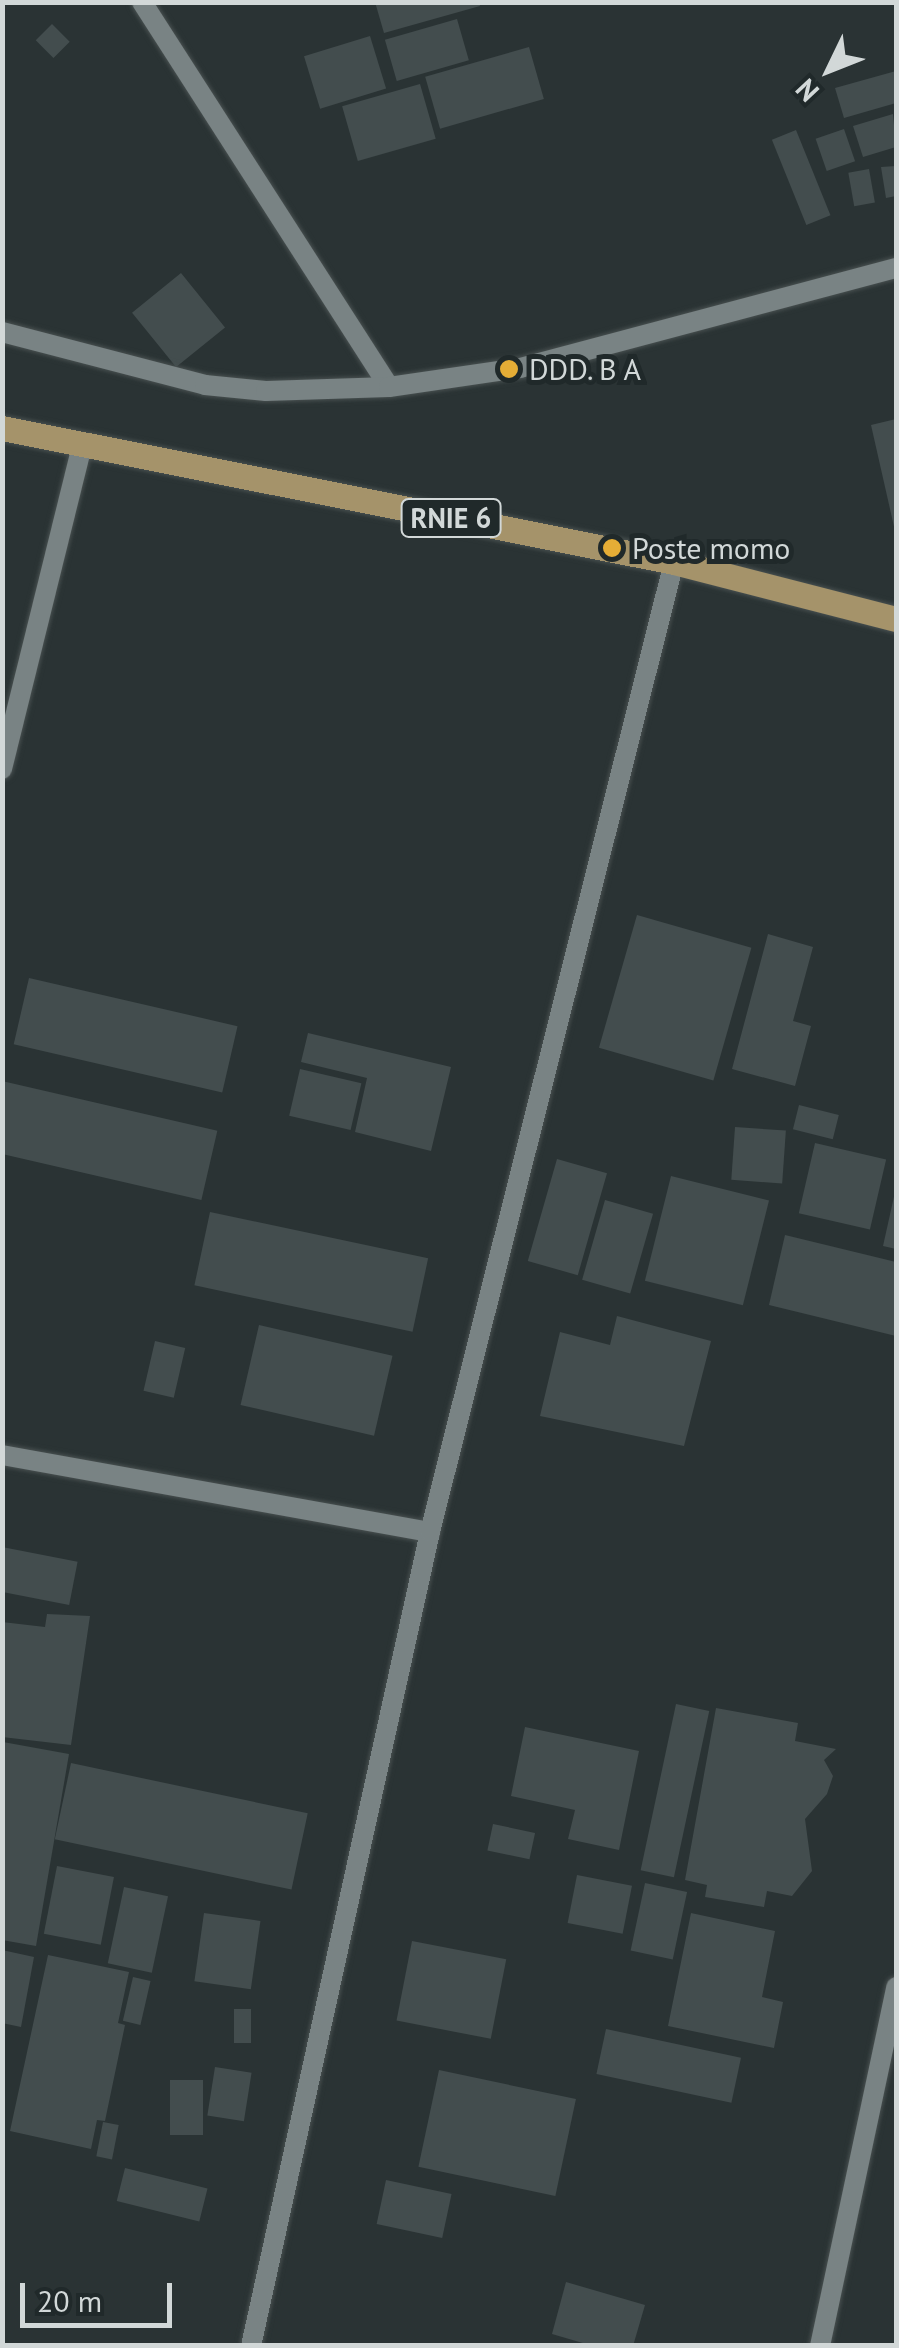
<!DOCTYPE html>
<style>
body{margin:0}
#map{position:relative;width:899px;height:2348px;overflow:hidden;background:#2a3334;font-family:"PT Sans",sans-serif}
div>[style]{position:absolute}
.building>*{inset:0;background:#434d4e;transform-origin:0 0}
.roads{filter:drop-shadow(0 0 2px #485050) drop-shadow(0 0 2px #485050)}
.street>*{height:20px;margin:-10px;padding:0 10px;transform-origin:10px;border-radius:10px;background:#798384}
.primary>*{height:25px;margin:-12.5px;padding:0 12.5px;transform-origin:12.5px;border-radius:12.5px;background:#a5936a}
.dots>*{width:28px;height:28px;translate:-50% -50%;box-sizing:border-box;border:5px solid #20292a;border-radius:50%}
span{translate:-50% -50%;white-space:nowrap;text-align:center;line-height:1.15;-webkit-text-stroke:10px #20292a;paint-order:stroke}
.shield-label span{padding:2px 8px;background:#20292a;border:2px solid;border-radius:8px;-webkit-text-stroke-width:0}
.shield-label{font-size:28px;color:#d2d8d8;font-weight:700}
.poi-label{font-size:30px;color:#d2d8d8}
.left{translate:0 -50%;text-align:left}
.frame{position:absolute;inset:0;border:5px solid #d2d8d8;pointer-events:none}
.north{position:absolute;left:779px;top:20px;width:100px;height:100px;-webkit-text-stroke:8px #20292a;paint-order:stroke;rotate:227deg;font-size:28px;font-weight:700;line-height:40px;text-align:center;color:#d2d8d8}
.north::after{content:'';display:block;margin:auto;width:35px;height:45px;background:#d2d8d8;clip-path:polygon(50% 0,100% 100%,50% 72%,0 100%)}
.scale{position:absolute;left:20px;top:2283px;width:152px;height:45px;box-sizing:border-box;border:5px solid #d2d8d8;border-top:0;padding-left:12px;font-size:30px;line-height:35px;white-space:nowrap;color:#d2d8d8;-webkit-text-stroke:8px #20292a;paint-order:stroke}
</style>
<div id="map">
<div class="building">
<i style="clip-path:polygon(375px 2px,479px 2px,480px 6px,384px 33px)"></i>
<i style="left:457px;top:19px;width:43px;height:75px;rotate:74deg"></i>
<i style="left:52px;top:24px;width:25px;height:23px;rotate:45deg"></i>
<i style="left:370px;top:36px;width:55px;height:69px;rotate:73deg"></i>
<i style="left:529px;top:47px;width:54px;height:108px;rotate:74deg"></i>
<i style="clip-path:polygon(896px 71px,896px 103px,844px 118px,835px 88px)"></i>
<i style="left:420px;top:84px;width:57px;height:81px;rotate:74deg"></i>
<i style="clip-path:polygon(893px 114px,896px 147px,863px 157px,853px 126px)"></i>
<i style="left:844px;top:129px;width:34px;height:30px;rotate:71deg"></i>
<i style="left:796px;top:130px;width:92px;height:26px;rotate:68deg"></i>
<i style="clip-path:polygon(896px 166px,896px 196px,886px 198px,881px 167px)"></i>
<i style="left:869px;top:169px;width:34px;height:21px;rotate:80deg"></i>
<i style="left:181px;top:273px;width:70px;height:63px;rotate:51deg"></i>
<i style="clip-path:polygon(896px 419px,896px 531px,895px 531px,871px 425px)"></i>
<i style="left:637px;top:915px;width:119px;height:138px;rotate:16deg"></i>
<i style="clip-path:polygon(768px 934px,813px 947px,793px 1021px,811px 1026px,795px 1086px,732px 1069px)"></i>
<i style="left:29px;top:978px;width:214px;height:68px;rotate:13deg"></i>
<i style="clip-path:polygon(308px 1033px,451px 1067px,431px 1151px,355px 1132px,367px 1078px,301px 1062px)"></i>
<i style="left:300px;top:1069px;width:63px;height:48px;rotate:13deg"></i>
<i style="left:2px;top:1081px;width:221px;height:71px;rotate:13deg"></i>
<i style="left:799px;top:1105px;width:41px;height:25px;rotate:14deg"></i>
<i style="left:735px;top:1127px;width:51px;height:53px;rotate:4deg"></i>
<i style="left:815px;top:1143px;width:73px;height:72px;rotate:13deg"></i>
<i style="left:557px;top:1159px;width:52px;height:106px;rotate:16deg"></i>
<i style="left:671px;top:1176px;width:101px;height:108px;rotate:14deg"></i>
<i style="clip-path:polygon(895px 1192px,896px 1192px,896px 1249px,883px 1246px)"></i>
<i style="left:605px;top:1200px;width:50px;height:83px;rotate:16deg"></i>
<i style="left:210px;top:1212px;width:223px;height:75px;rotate:12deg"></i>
<i style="clip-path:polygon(785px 1235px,896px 1262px,896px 1336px,769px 1305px)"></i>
<i style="clip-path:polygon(617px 1316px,711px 1341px,684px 1446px,540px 1416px,560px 1332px,610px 1345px)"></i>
<i style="left:259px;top:1325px;width:137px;height:82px;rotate:13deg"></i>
<i style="left:155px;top:1341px;width:31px;height:51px;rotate:13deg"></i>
<i style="left:2px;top:1547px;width:77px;height:44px;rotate:11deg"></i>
<i style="clip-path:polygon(47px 1614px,90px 1616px,71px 1745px,2px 1737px,2px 1622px,45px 1627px)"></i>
<i style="left:676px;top:1704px;width:34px;height:170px;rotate:12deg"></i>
<i style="clip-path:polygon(716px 1708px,798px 1723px,795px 1741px,836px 1749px,824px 1760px,833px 1776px,827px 1794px,805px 1819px,812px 1871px,792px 1896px,767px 1891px,764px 1907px,705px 1897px,707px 1885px,685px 1880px)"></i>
<i style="clip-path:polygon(525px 1727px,639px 1751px,619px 1850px,568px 1839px,575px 1810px,511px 1796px)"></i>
<i style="clip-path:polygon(3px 1742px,69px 1754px,36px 1946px,2px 1940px)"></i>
<i style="left:71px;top:1763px;width:242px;height:78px;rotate:12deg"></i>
<i style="left:493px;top:1824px;width:43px;height:27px;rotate:12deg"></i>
<i style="left:57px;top:1866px;width:58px;height:69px;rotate:11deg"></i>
<i style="left:577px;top:1875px;width:56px;height:49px;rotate:11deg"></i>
<i style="left:645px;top:1883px;width:43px;height:69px;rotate:12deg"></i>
<i style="left:124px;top:1887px;width:45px;height:78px;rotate:12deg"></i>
<i style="left:204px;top:1913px;width:57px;height:69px;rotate:8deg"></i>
<i style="clip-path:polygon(691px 1913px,775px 1931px,762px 1997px,783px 2002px,774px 2048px,668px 2026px)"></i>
<i style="left:412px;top:1941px;width:96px;height:81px;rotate:11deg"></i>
<i style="clip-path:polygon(2px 1950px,34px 1957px,21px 2027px,2px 2023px)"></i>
<i style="clip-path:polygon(48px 1955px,129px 1972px,118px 2023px,125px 2025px,105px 2121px,97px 2120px,91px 2149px,10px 2131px)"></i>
<i style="left:133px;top:1977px;width:18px;height:45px;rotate:13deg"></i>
<i style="left:234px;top:2009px;width:17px;height:34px"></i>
<i style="left:606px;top:2029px;width:138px;height:46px;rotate:12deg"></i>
<i style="left:215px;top:2067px;width:37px;height:49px;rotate:9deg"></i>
<i style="left:439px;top:2070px;width:140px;height:99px;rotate:12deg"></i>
<i style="left:170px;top:2080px;width:33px;height:55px"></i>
<i style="left:103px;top:2122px;width:16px;height:35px;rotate:11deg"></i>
<i style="left:125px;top:2168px;width:85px;height:34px;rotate:14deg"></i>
<i style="left:386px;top:2180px;width:67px;height:45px;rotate:12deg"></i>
<i style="clip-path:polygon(566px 2282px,645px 2305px,633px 2346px,593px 2346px,552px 2334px)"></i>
</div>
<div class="roads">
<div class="street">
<i style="left:142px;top:2px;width:457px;rotate:57.3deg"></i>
<i style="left:2px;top:332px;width:210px;rotate:14.6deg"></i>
<i style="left:205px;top:385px;width:61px;rotate:5.6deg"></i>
<i style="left:266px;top:391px;width:123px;rotate:-1.9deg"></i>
<i style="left:389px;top:387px;width:132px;rotate:-8.3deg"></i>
<i style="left:520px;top:368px;width:389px;rotate:-14.9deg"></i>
<i style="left:2px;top:769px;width:334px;rotate:-76.1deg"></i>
<i style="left:2px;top:1455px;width:435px;rotate:10.2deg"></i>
<i style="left:251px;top:2346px;width:833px;rotate:-77.6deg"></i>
<i style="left:430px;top:1532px;width:1000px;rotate:-75.88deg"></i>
<i style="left:820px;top:2346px;width:367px;rotate:-78deg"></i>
</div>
<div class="primary">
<i style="left:2px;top:428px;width:685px;rotate:11.28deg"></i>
<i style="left:674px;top:562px;width:229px;rotate:14.4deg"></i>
</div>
</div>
<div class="dots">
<i style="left:509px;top:369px;background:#e5ad36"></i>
<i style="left:612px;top:548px;background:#e5ad36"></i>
</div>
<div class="shield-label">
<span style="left:451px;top:518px">RNIE 6</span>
</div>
<div class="poi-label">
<span class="left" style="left:529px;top:369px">DDD. B A</span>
<span class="left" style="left:632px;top:548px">Poste momo</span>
</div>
<div class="frame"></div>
<div class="north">N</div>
<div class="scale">20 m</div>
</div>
